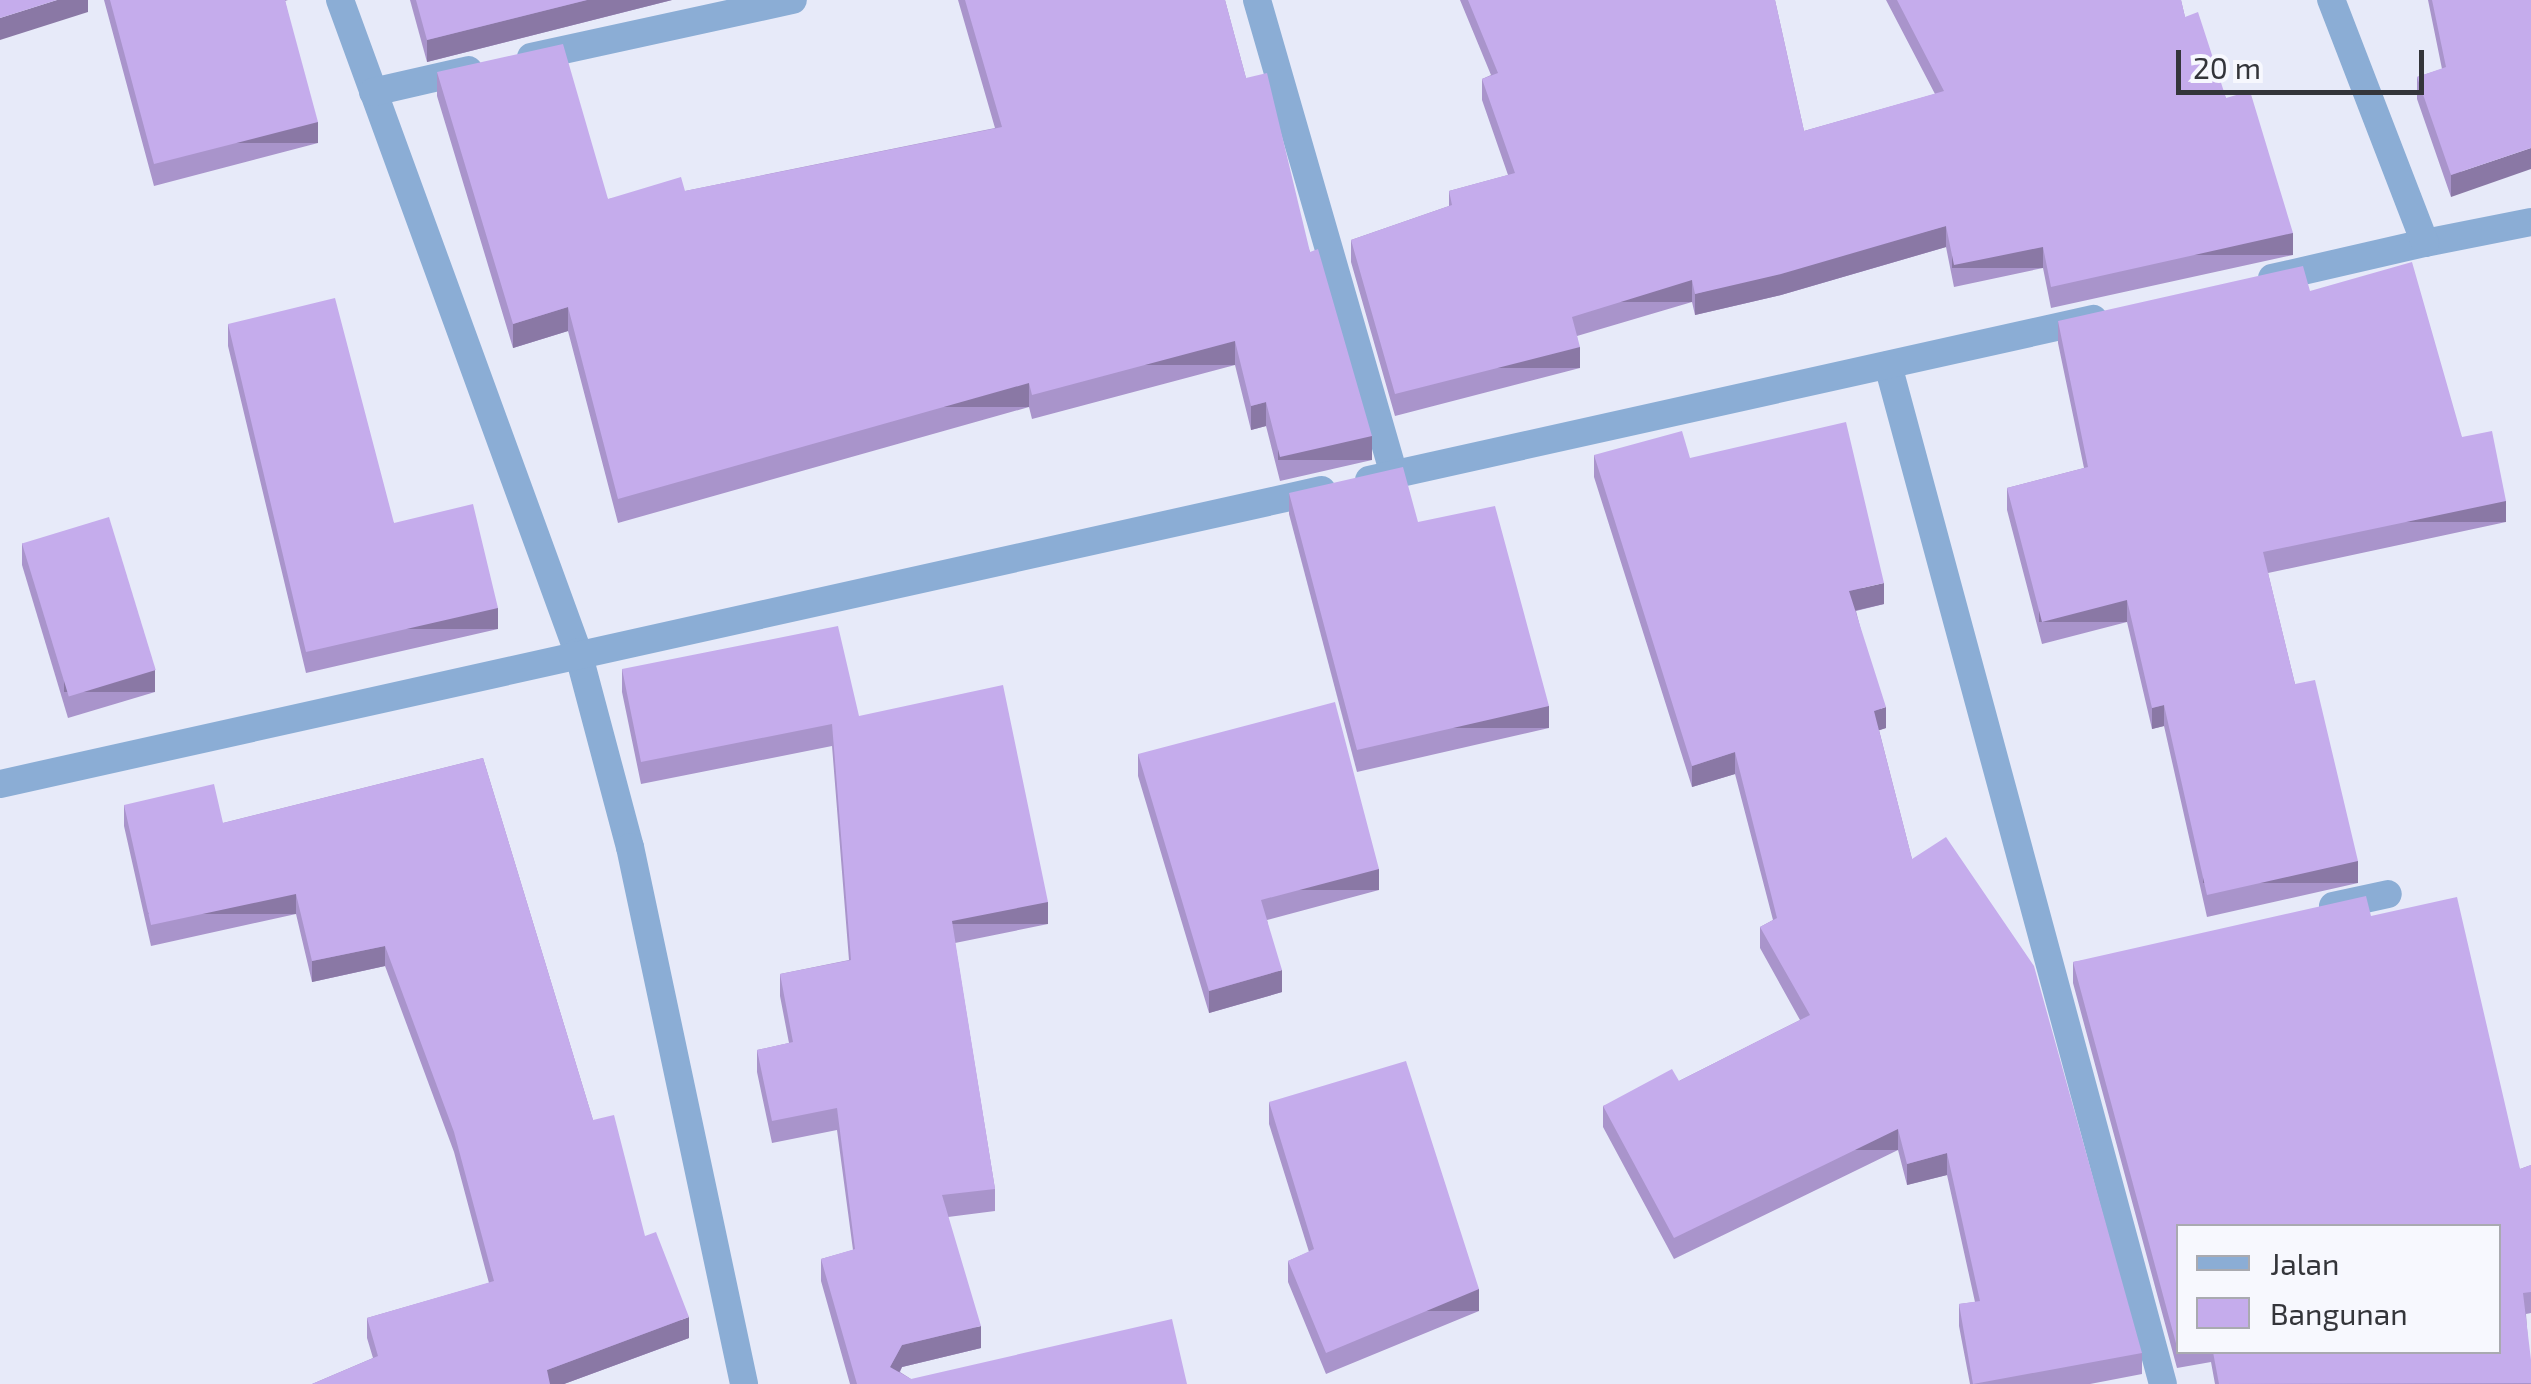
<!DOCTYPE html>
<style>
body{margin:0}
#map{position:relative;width:2531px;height:1384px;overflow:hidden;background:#e7eaf9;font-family:"Exo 2",sans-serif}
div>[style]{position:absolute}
.minor>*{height:28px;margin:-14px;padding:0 14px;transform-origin:14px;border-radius:14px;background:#8badd5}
.wall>*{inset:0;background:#a994cb}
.shaded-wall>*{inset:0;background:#8a78a5;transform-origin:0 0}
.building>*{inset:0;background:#c5acec;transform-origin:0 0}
span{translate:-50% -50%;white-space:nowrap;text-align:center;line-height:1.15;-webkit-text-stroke:8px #f7f8fe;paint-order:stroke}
.legend{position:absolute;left:2176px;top:1224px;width:325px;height:130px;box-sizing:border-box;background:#f7f8fe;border:2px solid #a9aab0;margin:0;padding:12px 18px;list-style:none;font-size:30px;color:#34353a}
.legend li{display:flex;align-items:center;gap:20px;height:50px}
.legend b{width:50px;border:2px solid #a9aab0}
.scale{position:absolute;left:2176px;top:50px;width:248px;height:45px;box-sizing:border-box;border:5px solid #34353a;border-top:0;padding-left:12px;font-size:30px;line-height:35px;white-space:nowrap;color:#34353a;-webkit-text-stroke:8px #f7f8fe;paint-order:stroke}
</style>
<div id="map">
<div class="minor">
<i style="left:340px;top:0;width:694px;rotate:69.95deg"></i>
<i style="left:578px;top:652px;width:202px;rotate:75.1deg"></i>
<i style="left:630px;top:847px;width:549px;rotate:78.01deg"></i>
<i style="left:1257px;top:0;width:494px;rotate:73.9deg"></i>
<i style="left:531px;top:57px;width:268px;rotate:-12.3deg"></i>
<i style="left:373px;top:92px;width:98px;rotate:-12.9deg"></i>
<i style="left:2425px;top:243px;width:108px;rotate:-11.2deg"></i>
<i style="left:2272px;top:278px;width:157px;rotate:-12.9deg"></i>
<i style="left:2425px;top:243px;width:261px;rotate:-111.1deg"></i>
<i style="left:1888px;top:365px;width:1055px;rotate:74.9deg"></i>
<i style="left:1369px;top:480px;width:742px;rotate:-12.54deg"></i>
<i style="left:0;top:784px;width:1354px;rotate:-12.54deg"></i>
<i style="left:2333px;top:906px;width:56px;rotate:-12.3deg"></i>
</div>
<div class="wall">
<i style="clip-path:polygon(104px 0,288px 0,285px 1px,318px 143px,154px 186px)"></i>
<i style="clip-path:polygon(410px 0,672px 0,427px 62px)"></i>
<i style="clip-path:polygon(958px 0,1225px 0,1246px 78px,1310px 252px,1372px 460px,1280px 481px,1266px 426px,1251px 430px,1235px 365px,1032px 419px,1029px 407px,618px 523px,568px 331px,513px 348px,437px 96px,437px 72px,608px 199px,685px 191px,995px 128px)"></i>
<i style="clip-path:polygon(1460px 0,1775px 0,1804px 131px,1935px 94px,1886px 0,2181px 0,2185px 17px,2226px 98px,2293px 255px,2051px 308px,2043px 268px,1954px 287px,1946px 247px,1781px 295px,1695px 315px,1692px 302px,1577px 336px,1580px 368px,1395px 416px,1351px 262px,1351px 240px,1449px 206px,1449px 191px,1508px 175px,1482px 100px,1482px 79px,1491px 75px)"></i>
<i style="clip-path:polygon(2428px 0,2531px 0,2451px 197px,2417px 99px,2417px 77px,2442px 69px)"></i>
<i style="clip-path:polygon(2310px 291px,2462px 437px,2506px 522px,2268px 573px,2295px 684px,2358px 883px,2207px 917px,2164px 726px,2152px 729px,2127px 622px,2042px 644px,2007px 510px,2007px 488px,2084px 468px,2058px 343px,2058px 321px)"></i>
<i style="clip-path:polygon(228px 324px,394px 523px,498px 629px,306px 673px,228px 346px)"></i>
<i style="clip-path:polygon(1594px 455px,1690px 458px,1884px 604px,1856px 611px,1886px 728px,1879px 730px,1912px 859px,2142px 1353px,2142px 1374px,2090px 1384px,1970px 1384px,1959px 1326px,1959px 1304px,1975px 1302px,1947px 1175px,1907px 1185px,1898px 1150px,1674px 1259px,1603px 1127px,1603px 1106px,1679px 1081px,1800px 1020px,1760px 948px,1760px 927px,1773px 920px,1735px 774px,1692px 787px,1594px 477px)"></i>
<i style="clip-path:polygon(1289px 493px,1418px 522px,1549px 728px,1357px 772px,1289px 514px)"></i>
<i style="clip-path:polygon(22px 543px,155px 692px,68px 718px,22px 565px)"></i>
<i style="clip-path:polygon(622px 669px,859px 716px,1048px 924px,955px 943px,995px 1189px,995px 1211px,948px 1217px,981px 1348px,902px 1367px,900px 1372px,911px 1379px,1187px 1384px,850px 1384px,821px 1281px,821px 1259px,853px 1250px,837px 1130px,772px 1143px,757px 1072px,757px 1050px,789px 1043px,780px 996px,780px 974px,849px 960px,832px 746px,641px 784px,622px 692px)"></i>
<i style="clip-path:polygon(1138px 754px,1379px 890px,1267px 920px,1282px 992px,1209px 1013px,1138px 776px)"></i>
<i style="clip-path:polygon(483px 758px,593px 1120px,689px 1338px,564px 1384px,312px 1384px,373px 1358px,367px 1338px,367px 1318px,489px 1283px,454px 1152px,385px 966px,312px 982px,296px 914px,151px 946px,124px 826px,124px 805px,223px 823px)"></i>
<i style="clip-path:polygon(evenodd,2371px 916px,2520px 1169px,2531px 1165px,2531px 1313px,2526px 1314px,2531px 1384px,2215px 1384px,2211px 1362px,2177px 1368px,2073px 983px,2073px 962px,2371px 916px,2178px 1226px,2498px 1352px,2178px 1352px,2178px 1226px)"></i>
<i style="clip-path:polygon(1269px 1102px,1479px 1311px,1326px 1374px,1288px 1282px,1288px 1261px,1309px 1252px,1269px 1124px)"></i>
</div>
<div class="shaded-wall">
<i style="clip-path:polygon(57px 0,88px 0,88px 12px,0 40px,0 18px)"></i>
<i style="clip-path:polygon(587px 0,672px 0,427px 62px,427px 40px)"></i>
<i style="left:318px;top:122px;width:21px;height:169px;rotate:90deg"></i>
<i style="clip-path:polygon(2531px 148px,2531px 169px,2451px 197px,2451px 175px)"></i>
<i style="clip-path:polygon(1946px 226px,1946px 247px,1781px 295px,1695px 315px,1695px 294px)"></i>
<i style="left:2293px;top:233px;width:22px;height:248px;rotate:90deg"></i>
<i style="left:2043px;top:247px;width:21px;height:91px;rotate:90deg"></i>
<i style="left:1692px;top:280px;width:22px;height:126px;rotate:90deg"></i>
<i style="clip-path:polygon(568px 307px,568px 331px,513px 348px,513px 324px)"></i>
<i style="left:1235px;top:341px;width:24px;height:210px;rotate:90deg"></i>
<i style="left:1580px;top:347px;width:21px;height:191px;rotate:90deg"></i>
<i style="left:1029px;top:383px;width:24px;height:427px;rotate:90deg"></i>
<i style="clip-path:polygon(1266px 402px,1266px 426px,1251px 430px,1251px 406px)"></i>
<i style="left:1372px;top:436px;width:24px;height:94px;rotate:90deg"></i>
<i style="left:2506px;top:501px;width:21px;height:248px;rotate:90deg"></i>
<i style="clip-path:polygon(1884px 583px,1884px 604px,1849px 612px,1849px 591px)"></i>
<i style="left:2127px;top:600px;width:22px;height:88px;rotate:90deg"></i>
<i style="left:498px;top:608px;width:21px;height:197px;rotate:90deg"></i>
<i style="left:155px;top:670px;width:22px;height:91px;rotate:90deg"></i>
<i style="clip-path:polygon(2164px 705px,2164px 726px,2152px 729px,2152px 708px)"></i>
<i style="left:1549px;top:706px;width:22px;height:197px;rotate:90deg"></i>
<i style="clip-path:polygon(1886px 707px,1886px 728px,1874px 732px,1874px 711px)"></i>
<i style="clip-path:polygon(1735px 752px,1735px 774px,1692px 787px,1692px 766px)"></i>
<i style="left:2358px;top:861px;width:22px;height:155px;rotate:90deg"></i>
<i style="left:1379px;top:869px;width:21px;height:122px;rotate:90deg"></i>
<i style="left:296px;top:894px;width:20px;height:148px;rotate:90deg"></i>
<i style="left:1048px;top:902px;width:22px;height:98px;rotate:90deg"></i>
<i style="clip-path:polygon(385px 946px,385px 966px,312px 982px,312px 961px)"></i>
<i style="clip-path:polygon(1282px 970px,1282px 992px,1209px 1013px,1209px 991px)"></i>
<i style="left:1898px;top:1129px;width:21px;height:249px;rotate:90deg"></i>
<i style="clip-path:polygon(1947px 1153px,1947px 1175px,1907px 1185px,1907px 1164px)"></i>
<i style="left:1479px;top:1289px;width:22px;height:166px;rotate:90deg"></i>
<i style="clip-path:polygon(689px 1317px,689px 1338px,564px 1384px,547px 1384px,547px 1370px)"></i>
<i style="clip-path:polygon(981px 1326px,981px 1348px,902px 1367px,893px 1384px,890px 1367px,902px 1345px)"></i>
</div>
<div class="building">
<i style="clip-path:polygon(0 0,57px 0,0 18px)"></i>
<i style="clip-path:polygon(110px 0,285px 0,318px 122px,154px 164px)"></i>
<i style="clip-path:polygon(416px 0,587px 0,427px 40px)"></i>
<i style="clip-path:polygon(965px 0,1225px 0,1246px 78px,1267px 73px,1310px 252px,1318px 249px,1372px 436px,1280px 457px,1266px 402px,1251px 406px,1235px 341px,1032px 395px,1029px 383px,618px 499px,568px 307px,513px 324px,437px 72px,563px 44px,608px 199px,681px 177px,685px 191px,1002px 127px)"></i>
<i style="clip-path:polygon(1468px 0,1775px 0,1804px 131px,1944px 91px,1897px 0,2181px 0,2185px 17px,2198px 12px,2226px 98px,2250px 91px,2293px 233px,2051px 287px,2043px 247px,1954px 265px,1946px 226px,1781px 274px,1695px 294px,1692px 280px,1572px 317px,1580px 347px,1395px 394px,1351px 240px,1452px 205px,1449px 191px,1515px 173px,1482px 79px,1498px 73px)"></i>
<i style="clip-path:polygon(2432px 0,2531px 0,2531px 148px,2451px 175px,2417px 77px,2446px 67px)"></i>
<i style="clip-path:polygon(2412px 262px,2462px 437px,2492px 431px,2506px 501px,2263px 552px,2295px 684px,2315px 680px,2358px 861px,2207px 895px,2164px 705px,2152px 708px,2127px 600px,2042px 622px,2007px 488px,2088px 467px,2058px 321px,2303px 266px,2310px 291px)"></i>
<i style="clip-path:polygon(335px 298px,394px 523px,473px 504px,498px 608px,306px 652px,228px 324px)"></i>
<i style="clip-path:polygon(1846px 422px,1884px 583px,1849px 591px,1886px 707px,1874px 711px,1912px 859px,1946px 837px,2034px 966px,2142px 1353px,1973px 1384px,1959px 1304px,1980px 1301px,1947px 1153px,1907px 1164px,1898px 1129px,1674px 1238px,1603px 1106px,1672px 1069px,1679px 1081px,1810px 1015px,1760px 927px,1777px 918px,1735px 752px,1692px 766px,1594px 455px,1682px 431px,1690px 458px)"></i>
<i style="clip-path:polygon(1403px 467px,1418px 522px,1495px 506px,1549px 706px,1357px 750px,1289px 493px)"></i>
<i style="left:109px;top:517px;width:160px;height:91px;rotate:73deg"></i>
<i style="clip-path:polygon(838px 626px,859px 716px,1003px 685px,1048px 902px,952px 921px,995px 1189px,942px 1195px,981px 1326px,902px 1345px,890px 1367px,911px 1379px,1172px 1319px,1187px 1384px,857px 1384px,821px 1259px,855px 1249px,837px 1108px,772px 1121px,757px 1050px,793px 1042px,780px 974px,851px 960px,832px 724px,641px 762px,622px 669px)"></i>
<i style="clip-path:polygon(1335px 702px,1379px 869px,1261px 900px,1282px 970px,1209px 991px,1138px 754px)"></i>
<i style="clip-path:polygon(483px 758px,593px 1120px,614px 1115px,645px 1236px,656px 1232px,689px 1317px,547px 1370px,550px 1384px,312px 1384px,378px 1356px,367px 1318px,494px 1281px,454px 1132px,385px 946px,312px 961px,296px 894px,151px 925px,124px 805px,214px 784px,223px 823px)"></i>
<i style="clip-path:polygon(2366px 896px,2371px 916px,2457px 897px,2520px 1169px,2531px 1165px,2531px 1292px,2523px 1293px,2531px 1360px,2531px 1383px,2219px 1384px,2213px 1352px,2498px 1352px,2498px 1226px,2178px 1226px,2178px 1347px,2177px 1347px,2073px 962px)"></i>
<i style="clip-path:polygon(1406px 1061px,1479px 1289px,1326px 1353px,1288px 1261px,1314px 1249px,1269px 1102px)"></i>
</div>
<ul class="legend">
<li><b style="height:12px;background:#8badd5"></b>Jalan</li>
<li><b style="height:28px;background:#c5acec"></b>Bangunan</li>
</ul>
<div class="scale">20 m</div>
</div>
